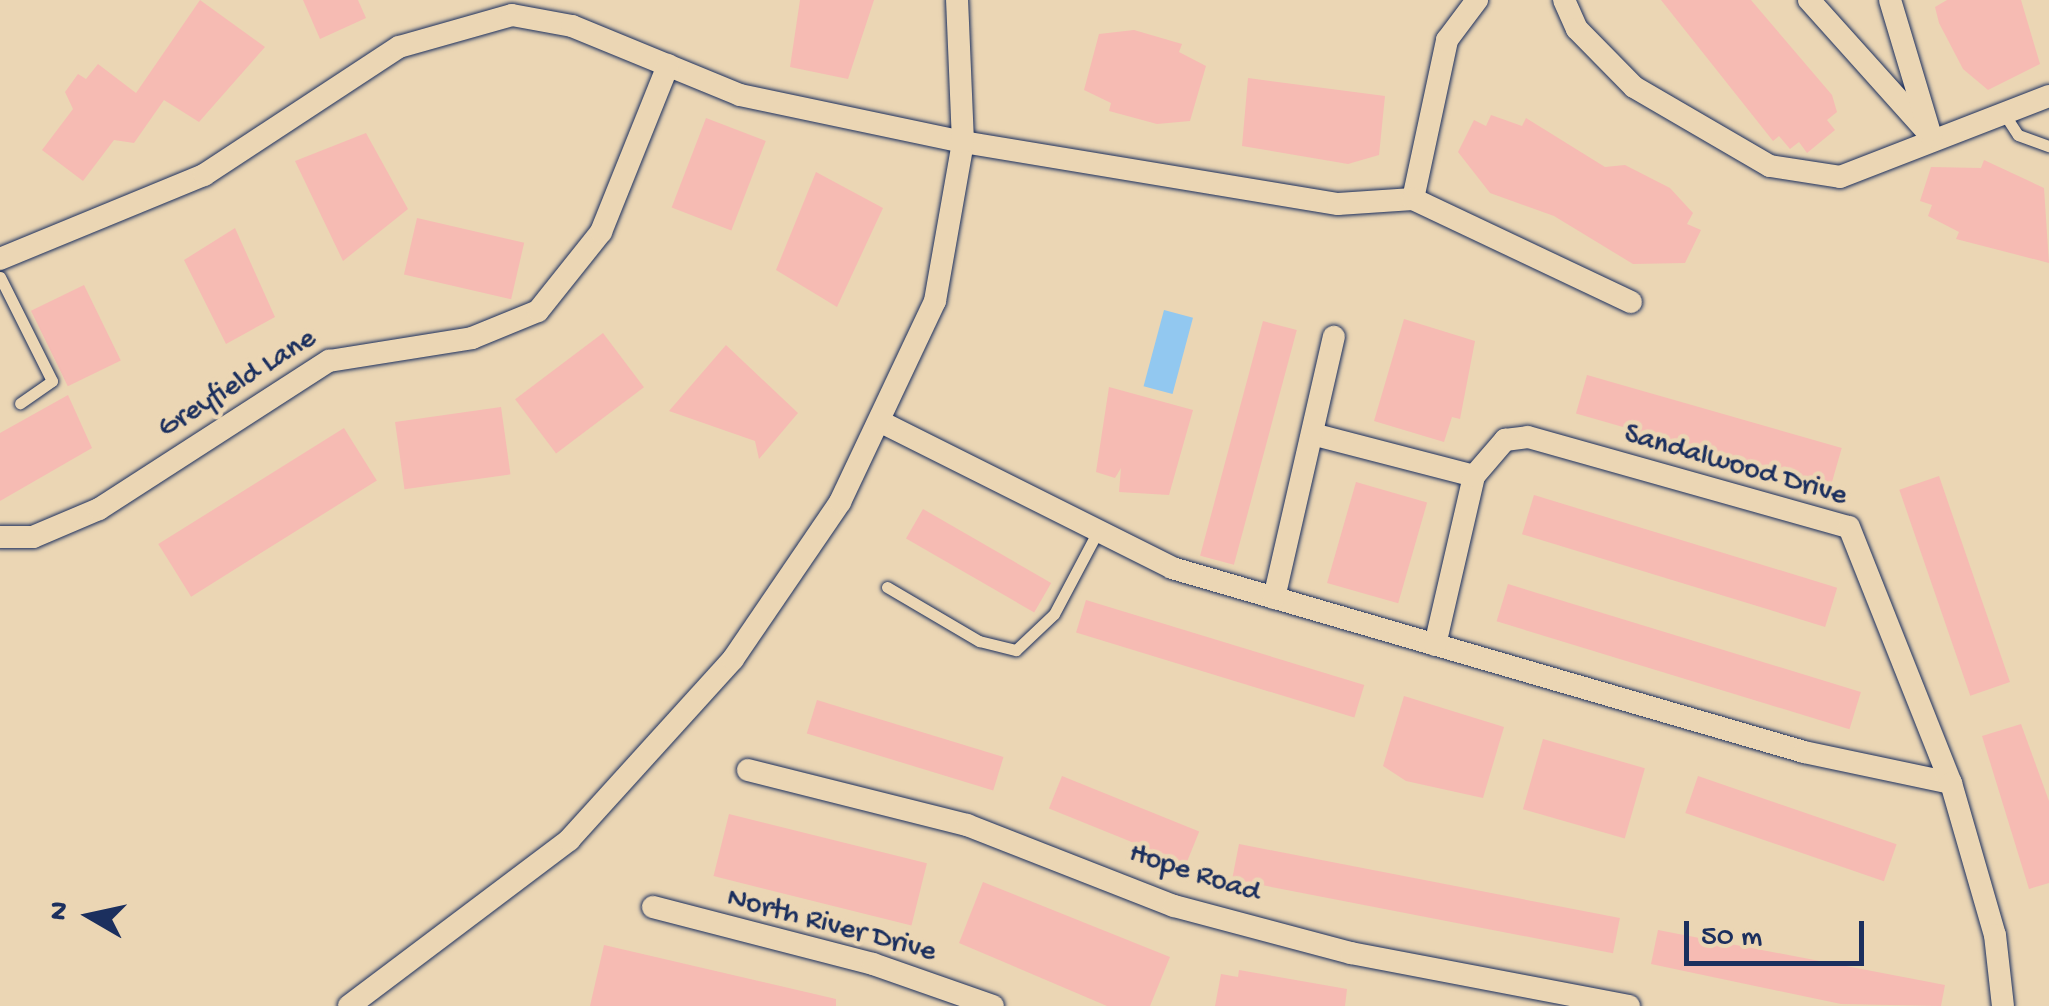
<!DOCTYPE html>
<style>
body{margin:0}
#map{position:relative;width:2049px;height:1006px;overflow:hidden;background:#ebd6b4;font-family:"Gochi Hand",sans-serif}
div>[style]{position:absolute}
.water>*{inset:0;background:#92c8f0;transform-origin:0 0}
.building>*{inset:0;background:#f6bbb3;transform-origin:0 0}
.roads{filter:drop-shadow(0 0 2px #1b2f5e) drop-shadow(0 0 2px #1b2f5e)}
.service>*{height:11px;margin:-5.5px;padding:0 5.5px;transform-origin:5.5px;border-radius:5.5px;background:#ebd6b4}
.minor>*{height:22px;margin:-11px;padding:0 11px;transform-origin:11px;border-radius:11px;background:#ebd6b4}
span{translate:-50% -50%;white-space:nowrap;text-align:center;line-height:1.15;-webkit-text-stroke:9px #ebd6b4;paint-order:stroke}
.street-label{font-size:30px;color:#1b2f5e}
.north{position:absolute;left:40px;top:866px;width:100px;height:100px;-webkit-text-stroke:8px #ebd6b4;paint-order:stroke;rotate:279deg;font-size:28px;font-weight:700;line-height:40px;text-align:center;color:#1b2f5e}
.north::after{content:'';display:block;margin:auto;width:35px;height:45px;background:#1b2f5e;clip-path:polygon(50% 0,100% 100%,50% 72%,0 100%)}
.scale{position:absolute;left:1684px;top:921px;width:180px;height:45px;box-sizing:border-box;border:5px solid #1b2f5e;border-top:0;padding-left:12px;font-size:30px;line-height:35px;white-space:nowrap;color:#1b2f5e;-webkit-text-stroke:8px #ebd6b4;paint-order:stroke}
</style>
<div id="map">
<div class="water">
<i style="left:1164px;top:310px;width:30px;height:79px;rotate:15deg"></i>
</div>
<div class="building">
<i style="clip-path:polygon(200px 0,265px 47px,199px 122px,164px 100px,134px 143px,114px 140px,83px 181px,42px 150px,73px 109px,65px 92px,78px 74px,86px 79px,98px 64px,136px 93px)"></i>
<i style="clip-path:polygon(303px 0,358px 0,366px 18px,320px 39px)"></i>
<i style="clip-path:polygon(800px 0,874px 0,848px 79px,790px 67px)"></i>
<i style="clip-path:polygon(1661px 0,1751px 0,1832px 95px,1837px 112px,1827px 120px,1835px 130px,1807px 153px,1799px 142px,1790px 149px,1779px 136px,1773px 141px)"></i>
<i style="clip-path:polygon(1947px 0,2021px 0,2040px 64px,1988px 90px,1963px 69px,1939px 23px,1935px 7px)"></i>
<i style="clip-path:polygon(1134px 30px,1182px 44px,1179px 52px,1206px 66px,1190px 121px,1157px 124px,1109px 111px,1111px 103px,1084px 90px,1099px 34px)"></i>
<i style="clip-path:polygon(1248px 78px,1385px 96px,1379px 155px,1348px 164px,1242px 146px)"></i>
<i style="clip-path:polygon(1491px 115px,1522px 126px,1526px 118px,1605px 167px,1625px 165px,1670px 188px,1693px 213px,1687px 224px,1701px 230px,1685px 263px,1633px 264px,1554px 216px,1490px 193px,1458px 152px,1474px 120px,1486px 126px)"></i>
<i style="left:706px;top:118px;width:64px;height:96px;rotate:21deg"></i>
<i style="clip-path:polygon(366px 133px,408px 209px,343px 261px,295px 161px)"></i>
<i style="clip-path:polygon(1984px 160px,2044px 188px,2049px 263px,1956px 239px,1959px 232px,1928px 216px,1932px 205px,1920px 201px,1931px 167px,1981px 168px)"></i>
<i style="clip-path:polygon(816px 172px,883px 208px,837px 307px,776px 270px)"></i>
<i style="left:417px;top:218px;width:110px;height:58px;rotate:13deg"></i>
<i style="clip-path:polygon(235px 228px,275px 317px,226px 344px,184px 260px)"></i>
<i style="left:84px;top:285px;width:84px;height:59px;rotate:64deg"></i>
<i style="clip-path:polygon(1404px 319px,1475px 341px,1460px 419px,1452px 417px,1444px 442px,1374px 421px)"></i>
<i style="left:1263px;top:321px;width:35px;height:243px;rotate:15deg"></i>
<i style="left:603px;top:333px;width:68px;height:110px;rotate:53deg"></i>
<i style="clip-path:polygon(726px 345px,798px 413px,759px 459px,755px 441px,669px 411px)"></i>
<i style="left:1587px;top:375px;width:265px;height:40px;rotate:16deg"></i>
<i style="clip-path:polygon(1109px 387px,1193px 410px,1169px 495px,1119px 492px,1121px 468px,1115px 478px,1096px 472px)"></i>
<i style="clip-path:polygon(68px 395px,92px 448px,0 501px,0 433px)"></i>
<i style="left:501px;top:407px;width:68px;height:107px;rotate:82deg"></i>
<i style="left:344px;top:428px;width:62px;height:219px;rotate:58deg"></i>
<i style="left:1939px;top:476px;width:218px;height:42px;rotate:71deg"></i>
<i style="left:1356px;top:482px;width:74px;height:105px;rotate:16deg"></i>
<i style="left:1534px;top:495px;width:317px;height:41px;rotate:17deg"></i>
<i style="left:923px;top:509px;width:148px;height:34px;rotate:30deg"></i>
<i style="left:1508px;top:584px;width:369px;height:39px;rotate:17deg"></i>
<i style="left:1086px;top:600px;width:291px;height:34px;rotate:17deg"></i>
<i style="clip-path:polygon(1404px 696px,1504px 727px,1483px 798px,1406px 781px,1383px 766px)"></i>
<i style="left:817px;top:700px;width:195px;height:35px;rotate:17deg"></i>
<i style="clip-path:polygon(2021px 724px,2049px 801px,2049px 883px,2029px 889px,1982px 736px)"></i>
<i style="left:1543px;top:739px;width:106px;height:73px;rotate:16deg"></i>
<i style="left:1062px;top:776px;width:148px;height:35px;rotate:22deg"></i>
<i style="left:1698px;top:776px;width:210px;height:39px;rotate:19deg"></i>
<i style="left:729px;top:814px;width:204px;height:64px;rotate:14deg"></i>
<i style="left:1239px;top:844px;width:388px;height:36px;rotate:11deg"></i>
<i style="clip-path:polygon(983px 882px,1170px 957px,1150px 1006px,1107px 1006px,959px 943px)"></i>
<i style="clip-path:polygon(1658px 930px,1945px 985px,1941px 1006px,1841px 1004px,1651px 964px)"></i>
<i style="clip-path:polygon(604px 945px,836px 999px,836px 1006px,590px 1006px)"></i>
<i style="clip-path:polygon(1239px 970px,1347px 989px,1345px 1006px,1215px 1006px,1221px 974px,1238px 977px)"></i>
</div>
<div class="roads">
<div class="service">
<i style="left:2003px;top:112px;width:27px;rotate:57deg"></i>
<i style="left:2018px;top:135px;width:33px;rotate:20deg"></i>
<i style="left:0;top:277px;width:116px;rotate:63.4deg"></i>
<i style="left:52px;top:381px;width:39px;rotate:145deg"></i>
<i style="left:887px;top:587px;width:107px;rotate:30.4deg"></i>
<i style="left:979px;top:641px;width:38px;rotate:14deg"></i>
<i style="left:1016px;top:650px;width:52px;rotate:-43.5deg"></i>
<i style="left:1054px;top:614px;width:94px;rotate:-62.1deg"></i>
</div>
<div class="minor">
<i style="left:1564px;top:0;width:32px;rotate:66deg"></i>
<i style="left:1577px;top:29px;width:81px;rotate:45.5deg"></i>
<i style="left:1634px;top:87px;width:157px;rotate:30.2deg"></i>
<i style="left:1770px;top:166px;width:71px;rotate:8.9deg"></i>
<i style="left:1840px;top:177px;width:224px;rotate:-21.2deg"></i>
<i style="left:1809px;top:0;width:183px;rotate:48.1deg"></i>
<i style="left:1890px;top:0;width:136px;rotate:73.3deg"></i>
<i style="left:1413px;top:199px;width:163px;rotate:-77.9deg"></i>
<i style="left:1447px;top:40px;width:50px;rotate:-53.1deg"></i>
<i style="left:0;top:259px;width:221px;rotate:-22.4deg"></i>
<i style="left:204px;top:175px;width:233px;rotate:-33.3deg"></i>
<i style="left:399px;top:47px;width:117px;rotate:-15.8deg"></i>
<i style="left:512px;top:15px;width:61px;rotate:10.4deg"></i>
<i style="left:572px;top:26px;width:182px;rotate:22.3deg"></i>
<i style="left:740px;top:95px;width:228px;rotate:11.9deg"></i>
<i style="left:963px;top:142px;width:380px;rotate:9.4deg"></i>
<i style="left:1338px;top:204px;width:75px;rotate:-3.8deg"></i>
<i style="left:1413px;top:199px;width:241px;rotate:25.3deg"></i>
<i style="left:883px;top:423px;width:323px;rotate:26.6deg"></i>
<i style="left:1172px;top:568px;width:658px;rotate:16.23deg"></i>
<i style="left:1804px;top:752px;width:150px;rotate:11.9deg"></i>
<i style="left:1316px;top:435px;width:163px;rotate:14.5deg"></i>
<i style="left:0;top:537px;width:33px"></i>
<i style="left:33px;top:537px;width:72px;rotate:-23deg"></i>
<i style="left:99px;top:509px;width:274px;rotate:-32.8deg"></i>
<i style="left:329px;top:361px;width:145px;rotate:-9.1deg"></i>
<i style="left:472px;top:338px;width:71px;rotate:-22.2deg"></i>
<i style="left:538px;top:311px;width:101px;rotate:-51.4deg"></i>
<i style="left:601px;top:232px;width:180px;rotate:-68.1deg"></i>
<i style="left:1274px;top:598px;width:268px;rotate:-77.1deg"></i>
<i style="left:1435px;top:645px;width:173px;rotate:-77deg"></i>
<i style="left:1474px;top:476px;width:48px;rotate:-49.3deg"></i>
<i style="left:1505px;top:440px;width:23px;rotate:-7deg"></i>
<i style="left:1528px;top:437px;width:333px;rotate:15.7deg"></i>
<i style="left:1849px;top:527px;width:276px;rotate:68.3deg"></i>
<i style="left:1951px;top:783px;width:158px;rotate:73.9deg"></i>
<i style="left:1995px;top:935px;width:71px;rotate:83.6deg"></i>
<i style="left:748px;top:770px;width:226px;rotate:14.1deg"></i>
<i style="left:967px;top:825px;width:222px;rotate:21.4deg"></i>
<i style="left:1174px;top:906px;width:183px;rotate:14.9deg"></i>
<i style="left:1351px;top:953px;width:283px;rotate:10.8deg"></i>
<i style="left:653px;top:907px;width:227px;rotate:14.5deg"></i>
<i style="left:873px;top:964px;width:127px;rotate:19.3deg"></i>
<i style="left:349px;top:1006px;width:276px;rotate:-37deg"></i>
<i style="left:569px;top:840px;width:244px;rotate:-47.8deg"></i>
<i style="left:733px;top:659px;width:190px;rotate:-55.7deg"></i>
<i style="left:840px;top:502px;width:222px;rotate:-64.7deg"></i>
<i style="left:935px;top:301px;width:161px;rotate:-80deg"></i>
<i style="left:963px;top:142px;width:142px;rotate:-92.4deg"></i>
</div>
</div>
<div class="street-label">
<span style="left:238px;top:385px;rotate:-32deg">Greyfield Lane</span>
<span style="left:1735px;top:467px;rotate:16deg">Sandalwood Drive</span>
<span style="left:1194px;top:875px;rotate:18deg">Hope Road</span>
<span style="left:831px;top:927px;rotate:15deg">North River Drive</span>
</div>
<div class="north">N</div>
<div class="scale">50 m</div>
</div>
